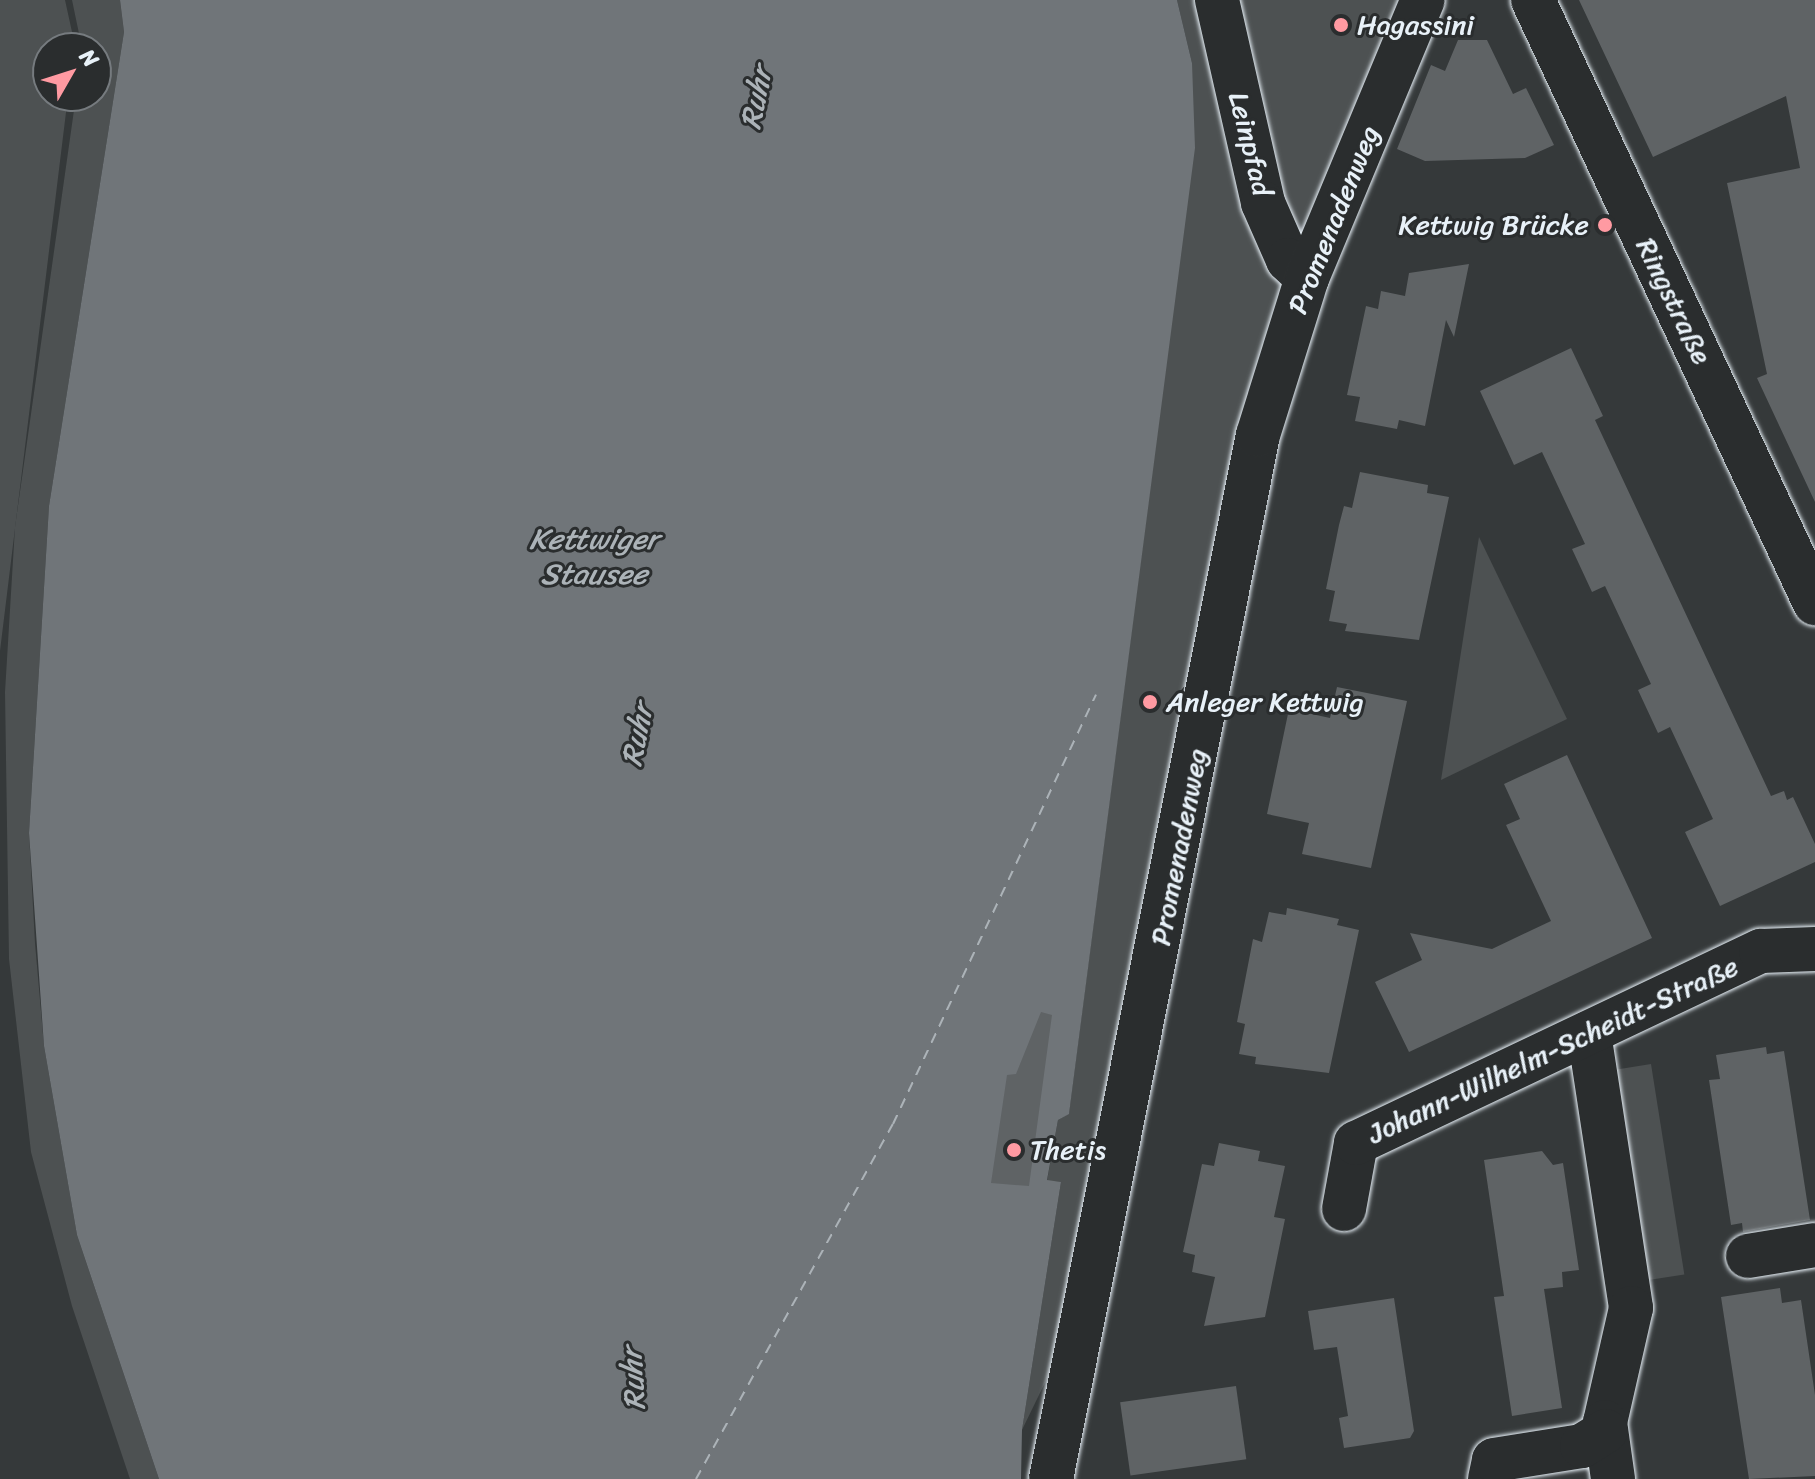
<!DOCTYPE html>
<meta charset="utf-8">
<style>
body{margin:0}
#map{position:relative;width:1815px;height:1479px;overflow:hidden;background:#35393a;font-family:Sriracha,sans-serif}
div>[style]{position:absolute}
.green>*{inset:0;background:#4d5152;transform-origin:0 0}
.water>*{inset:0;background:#707579}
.ferry>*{height:2px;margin-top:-1px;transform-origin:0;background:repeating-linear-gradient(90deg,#acb3b8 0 10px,transparent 0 18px)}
.building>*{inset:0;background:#5f6365;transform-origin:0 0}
.roads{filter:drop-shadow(0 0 2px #e8f1f8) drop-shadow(0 0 2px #e8f1f8)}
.minor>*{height:44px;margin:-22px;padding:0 22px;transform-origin:22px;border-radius:22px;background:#2a2d2e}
.major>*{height:44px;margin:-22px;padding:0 22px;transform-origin:22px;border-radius:22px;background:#2a2d2e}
.dots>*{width:22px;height:22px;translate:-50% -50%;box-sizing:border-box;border:4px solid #2a2d2e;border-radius:50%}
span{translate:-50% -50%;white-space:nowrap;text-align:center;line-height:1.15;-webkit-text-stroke:6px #2a2d2e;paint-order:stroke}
.poi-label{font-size:28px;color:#e8f1f8}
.left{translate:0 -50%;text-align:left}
.right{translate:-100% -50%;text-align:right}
.street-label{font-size:28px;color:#e8f1f8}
.water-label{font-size:30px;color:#acb3b8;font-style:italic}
.north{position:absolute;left:32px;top:32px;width:80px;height:80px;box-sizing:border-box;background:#2a2d2e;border:2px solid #767b7f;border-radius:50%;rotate:51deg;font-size:22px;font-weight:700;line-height:32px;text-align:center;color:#e8f1f8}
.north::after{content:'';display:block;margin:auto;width:28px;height:36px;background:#ff9aa2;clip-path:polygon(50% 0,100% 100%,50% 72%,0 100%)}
</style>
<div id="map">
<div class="green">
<i style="clip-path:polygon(0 0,65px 0,74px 41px,74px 48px,48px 48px,48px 96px,68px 96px,0 651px)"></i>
<i style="clip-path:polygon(72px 0,120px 0,124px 32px,49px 506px,29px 833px,35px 943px,44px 1046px,77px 1235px,159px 1479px,130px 1479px,72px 1306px,31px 1152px,9px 959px,5px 692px,15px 527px,76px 96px,96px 96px,96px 48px,82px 48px)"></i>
<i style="clip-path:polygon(1177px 0,1410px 0,1272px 334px,1071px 1329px,1022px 1430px,1061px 1182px,1047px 1181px,1058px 1120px,1069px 1113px,1171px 326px,1192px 63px)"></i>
<i style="clip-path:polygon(1479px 537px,1567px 719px,1441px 780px)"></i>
<i style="left:1651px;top:1064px;width:213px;height:41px;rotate:81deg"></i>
</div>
<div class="water">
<i style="clip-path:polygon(120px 0,1177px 0,1192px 63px,1195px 148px,1069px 1114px,1058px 1120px,1047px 1180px,1061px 1182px,1022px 1430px,1021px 1479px,159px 1479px,77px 1235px,44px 1046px,29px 833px,49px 506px,124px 32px)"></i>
</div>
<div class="ferry">
<i style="left:696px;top:1479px;width:406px;rotate:-61deg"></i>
<i style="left:893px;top:1124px;width:475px;rotate:-64.7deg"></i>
</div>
<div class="building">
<i style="clip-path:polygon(1579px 0,1815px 0,1815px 502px,1757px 378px,1767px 374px,1727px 183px,1800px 168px,1786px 96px,1653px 157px)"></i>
<i style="clip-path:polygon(1458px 40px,1487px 40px,1513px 94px,1526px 88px,1554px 145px,1525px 158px,1425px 161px,1397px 149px,1431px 65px,1445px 71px)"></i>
<i style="clip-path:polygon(1469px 264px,1454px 337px,1446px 320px,1425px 426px,1399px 420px,1397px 429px,1355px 421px,1360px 397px,1347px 395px,1366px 306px,1378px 309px,1381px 291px,1405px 296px,1409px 273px)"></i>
<i style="clip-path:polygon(1571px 348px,1603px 416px,1595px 420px,1771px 796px,1784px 791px,1787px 800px,1793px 797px,1815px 844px,1815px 862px,1720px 906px,1685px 832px,1713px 819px,1670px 727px,1658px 733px,1638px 690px,1651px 684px,1605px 586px,1592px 592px,1572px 549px,1585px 544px,1542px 452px,1514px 465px,1480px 391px)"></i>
<i style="clip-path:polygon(1360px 472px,1428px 485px,1427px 493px,1449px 497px,1419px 640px,1345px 631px,1347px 624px,1329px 621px,1335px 591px,1326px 589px,1339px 525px,1344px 506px,1352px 508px)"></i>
<i style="clip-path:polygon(1337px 687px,1407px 701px,1371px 868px,1302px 854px,1309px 823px,1267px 814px,1289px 709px,1330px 718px)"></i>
<i style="clip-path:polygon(1567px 755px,1652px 938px,1409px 1052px,1375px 982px,1422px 960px,1410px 933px,1492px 949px,1551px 921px,1506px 825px,1520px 819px,1504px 784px)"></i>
<i style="clip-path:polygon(1287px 908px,1339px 919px,1337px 925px,1359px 930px,1329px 1073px,1255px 1064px,1256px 1057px,1239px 1054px,1245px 1024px,1237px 1022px,1253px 939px,1262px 942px,1269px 912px,1286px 915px)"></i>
<i style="clip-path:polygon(1041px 1012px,1052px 1015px,1029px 1186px,991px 1183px,1007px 1075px,1016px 1074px)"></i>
<i style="clip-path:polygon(1766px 1047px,1767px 1054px,1784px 1051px,1810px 1220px,1743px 1232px,1742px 1223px,1731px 1225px,1709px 1080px,1720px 1079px,1716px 1055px)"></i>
<i style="clip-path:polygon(1219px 1143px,1260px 1151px,1258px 1161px,1285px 1166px,1274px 1217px,1285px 1219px,1265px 1317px,1204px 1326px,1215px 1277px,1192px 1272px,1195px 1255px,1183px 1252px,1202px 1164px,1214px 1166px)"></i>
<i style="clip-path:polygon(1542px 1151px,1553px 1165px,1563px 1163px,1579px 1270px,1562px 1272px,1563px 1287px,1544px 1289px,1562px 1408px,1512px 1416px,1494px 1297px,1504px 1296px,1484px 1160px)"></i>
<i style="clip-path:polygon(1780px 1288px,1782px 1303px,1801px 1300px,1815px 1395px,1815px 1476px,1749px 1479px,1721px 1297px)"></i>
<i style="clip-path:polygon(1394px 1298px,1414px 1431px,1410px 1438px,1344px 1448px,1339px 1418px,1348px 1416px,1337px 1347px,1314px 1350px,1308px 1311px)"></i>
<i style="left:1236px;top:1386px;width:74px;height:117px;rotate:82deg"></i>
</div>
<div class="roads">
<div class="minor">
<i style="left:1217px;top:0;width:208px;rotate:77.2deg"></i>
<i style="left:1263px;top:203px;width:62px;rotate:66.3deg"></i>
<i style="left:1288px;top:260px;width:26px;rotate:43deg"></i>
<i style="left:1589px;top:1033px;width:278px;rotate:81.3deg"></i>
<i style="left:1631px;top:1308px;width:117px;rotate:102.8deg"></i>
<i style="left:1605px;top:1422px;width:58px;rotate:82deg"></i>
<i style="left:1344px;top:1209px;width:67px;rotate:-79.7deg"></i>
<i style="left:1356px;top:1143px;width:448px;rotate:-25.4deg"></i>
<i style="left:1761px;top:951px;width:54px;rotate:-2.1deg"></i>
<i style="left:1748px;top:1256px;width:68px;rotate:-9.3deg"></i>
<i style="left:1051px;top:1479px;width:1064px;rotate:-78.79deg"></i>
<i style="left:1258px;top:435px;width:164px;rotate:-72.7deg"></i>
<i style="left:1307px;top:278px;width:301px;rotate:-67.4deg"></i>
<i style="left:1490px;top:1479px;width:19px;rotate:-78deg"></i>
<i style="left:1494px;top:1460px;width:89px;rotate:-9deg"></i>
<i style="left:1582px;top:1446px;width:28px;rotate:-32deg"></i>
</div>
<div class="major">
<i style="left:1533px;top:0;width:666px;rotate:64.94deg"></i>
</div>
</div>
<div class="dots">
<i style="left:1341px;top:25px;background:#ff9aa2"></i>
<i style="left:1605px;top:225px;background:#ff9aa2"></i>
<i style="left:1150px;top:702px;background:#ff9aa2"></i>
<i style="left:1014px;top:1150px;background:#ff9aa2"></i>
</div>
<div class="poi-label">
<span class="left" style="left:1357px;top:25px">Hagassini</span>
<span class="right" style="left:1589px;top:225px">Kettwig Brücke</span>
<span class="left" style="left:1166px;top:702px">Anleger Kettwig</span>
<span class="left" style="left:1030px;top:1150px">Thetis</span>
</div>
<div class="street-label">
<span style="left:1250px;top:144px;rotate:76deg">Leinpfad</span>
<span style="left:1334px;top:220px;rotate:-68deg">Promenadenweg</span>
<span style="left:1674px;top:301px;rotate:64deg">Ringstraße</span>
<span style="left:1179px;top:847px;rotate:-79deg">Promenadenweg</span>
<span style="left:1553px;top:1050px;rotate:-25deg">Johann-Wilhelm-Scheidt-Straße</span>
</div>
<div class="water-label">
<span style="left:756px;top:98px;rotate:-79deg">Ruhr</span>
<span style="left:594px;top:556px">Kettwiger<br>Stausee</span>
<span style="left:637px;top:735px;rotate:-79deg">Ruhr</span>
<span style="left:633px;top:1379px;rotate:-94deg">Ruhr</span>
</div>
<div class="north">N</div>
</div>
